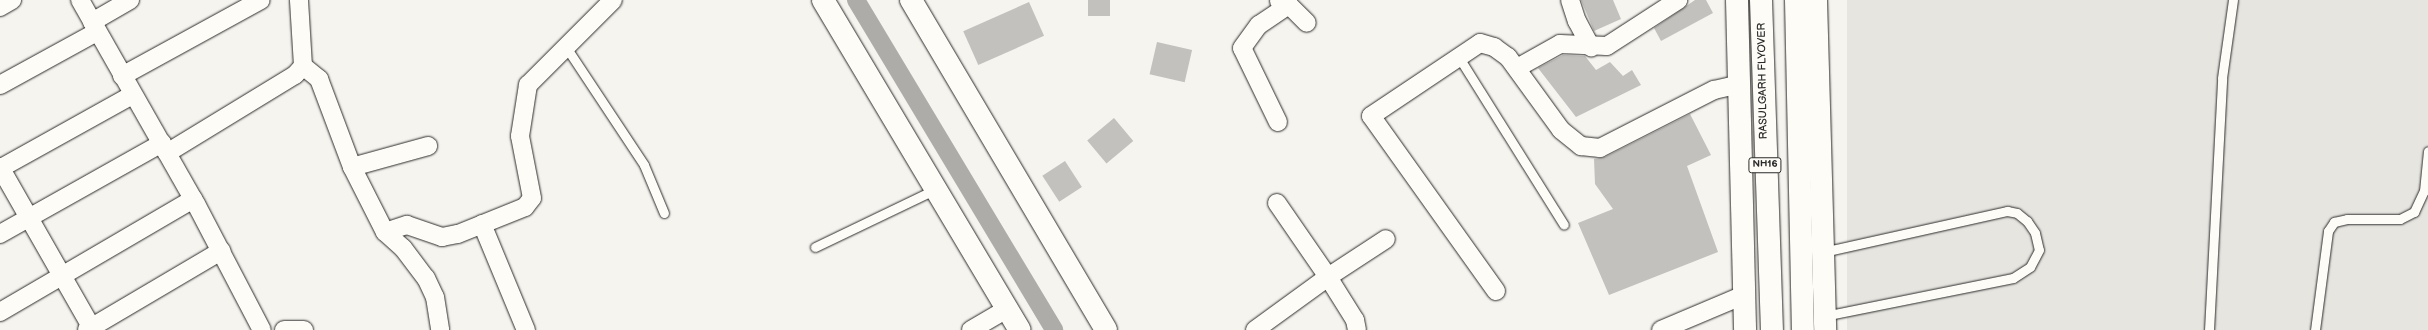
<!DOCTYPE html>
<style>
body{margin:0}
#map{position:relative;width:2428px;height:330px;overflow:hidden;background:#f5f4ef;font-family:"Balsamiq Sans",sans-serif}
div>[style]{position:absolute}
.built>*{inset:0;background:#e6e5e0;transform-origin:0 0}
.canal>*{height:18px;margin:-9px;padding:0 9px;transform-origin:9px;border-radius:9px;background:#adaca9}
.building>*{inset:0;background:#c2c1be;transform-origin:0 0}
.roads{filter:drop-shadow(0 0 1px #2b2b2b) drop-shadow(0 0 1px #2b2b2b)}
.service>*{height:9px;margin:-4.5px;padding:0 4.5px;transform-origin:4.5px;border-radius:4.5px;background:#fdfcf7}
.minor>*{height:18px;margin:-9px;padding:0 9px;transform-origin:9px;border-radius:9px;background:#fdfcf7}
.tertiary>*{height:22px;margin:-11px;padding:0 11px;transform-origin:11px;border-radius:11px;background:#fdfcf7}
.trunk>*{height:22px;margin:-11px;padding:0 11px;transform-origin:11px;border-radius:11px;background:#fdfcf7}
span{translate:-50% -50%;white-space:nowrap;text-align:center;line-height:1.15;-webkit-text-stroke:3.5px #fdfcf7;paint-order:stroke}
.shield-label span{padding:1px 3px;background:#fdfcf7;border:1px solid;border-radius:3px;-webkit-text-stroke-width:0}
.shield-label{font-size:10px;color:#2b2b2b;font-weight:700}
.street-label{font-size:11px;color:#2b2b2b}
</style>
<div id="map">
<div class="built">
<i style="left:1847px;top:0;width:581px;height:330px"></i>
</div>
<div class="canal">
<i style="left:856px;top:0;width:385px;rotate:59deg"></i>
</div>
<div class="building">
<i style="left:1088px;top:0;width:22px;height:16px"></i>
<i style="clip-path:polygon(1581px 0,1613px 0,1621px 19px,1594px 31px)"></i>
<i style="clip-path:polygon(1695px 0,1706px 0,1713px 13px,1661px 41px,1654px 28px)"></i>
<i style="left:1029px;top:2px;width:37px;height:72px;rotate:66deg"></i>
<i style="left:1157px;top:42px;width:36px;height:33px;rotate:13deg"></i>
<i style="clip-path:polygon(1563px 55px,1585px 56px,1596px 70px,1610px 62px,1623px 76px,1632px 70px,1641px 85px,1576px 117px,1538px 68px)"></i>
<i style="clip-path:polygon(1690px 114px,1711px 155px,1687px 166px,1718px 252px,1609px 295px,1578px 223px,1613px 209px,1595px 184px,1594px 159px,1605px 157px)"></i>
<i style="left:1114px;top:118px;width:30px;height:35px;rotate:50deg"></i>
<i style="left:1065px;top:161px;width:31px;height:27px;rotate:57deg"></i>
</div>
<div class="roads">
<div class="service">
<i style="left:566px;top:47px;width:141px;rotate:56.5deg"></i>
<i style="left:644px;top:165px;width:52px;rotate:67.4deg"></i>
<i style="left:1458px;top:56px;width:199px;rotate:57.9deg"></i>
<i style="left:815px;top:247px;width:134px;rotate:-25.6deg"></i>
<i style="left:1823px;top:252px;width:189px;rotate:-12.6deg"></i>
<i style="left:2007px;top:211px;width:10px;rotate:11deg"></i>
<i style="left:2017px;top:213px;width:13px;rotate:39deg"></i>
<i style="left:2027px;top:221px;width:14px;rotate:56deg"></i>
<i style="left:2035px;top:233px;width:17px;rotate:77deg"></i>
<i style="left:2039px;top:250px;width:19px;rotate:118deg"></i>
<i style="left:2030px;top:267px;width:20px;rotate:147deg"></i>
<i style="left:2013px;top:278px;width:192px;rotate:168.6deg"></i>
<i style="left:2209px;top:330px;width:252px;rotate:-87deg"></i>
<i style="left:2222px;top:78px;width:79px;rotate:-82deg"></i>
<i style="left:2315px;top:330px;width:100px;rotate:-82.5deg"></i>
<i style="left:2328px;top:231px;width:11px;rotate:-56deg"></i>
<i style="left:2334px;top:222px;width:13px;rotate:-13deg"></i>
<i style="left:2347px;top:219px;width:53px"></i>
<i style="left:2400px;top:219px;width:16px;rotate:-27deg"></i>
<i style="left:2414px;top:212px;width:23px;rotate:-65deg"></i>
<i style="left:2424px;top:191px;width:40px;rotate:-84.3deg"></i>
</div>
<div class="minor">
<i style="left:80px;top:0;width:235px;rotate:60.4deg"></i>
<i style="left:196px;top:204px;width:142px;rotate:62.4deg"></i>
<i style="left:1570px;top:0;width:22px;rotate:72deg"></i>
<i style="left:1577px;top:21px;width:30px;rotate:62deg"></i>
<i style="left:1279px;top:1px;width:11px;rotate:22deg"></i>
<i style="left:1289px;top:5px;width:25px;rotate:45deg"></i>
<i style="left:0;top:7px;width:14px;rotate:-30deg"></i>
<i style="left:92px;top:22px;width:44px;rotate:-30.1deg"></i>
<i style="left:303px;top:66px;width:21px;rotate:39deg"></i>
<i style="left:319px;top:79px;width:94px;rotate:69.4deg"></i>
<i style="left:352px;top:167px;width:73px;rotate:63.1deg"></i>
<i style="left:385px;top:232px;width:24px;rotate:42deg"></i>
<i style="left:403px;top:248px;width:38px;rotate:53deg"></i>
<i style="left:426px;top:278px;width:21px;rotate:65deg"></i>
<i style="left:435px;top:297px;width:33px;rotate:81deg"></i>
<i style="left:1517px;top:68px;width:49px;rotate:-29.2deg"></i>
<i style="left:1560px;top:44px;width:47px;rotate:2.4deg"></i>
<i style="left:1607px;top:46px;width:85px;rotate:-32.9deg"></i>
<i style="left:122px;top:76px;width:158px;rotate:-28.7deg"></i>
<i style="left:0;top:85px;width:111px;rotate:-28.7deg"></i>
<i style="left:1278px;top:122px;width:82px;rotate:-115.9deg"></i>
<i style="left:1242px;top:48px;width:29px;rotate:-54deg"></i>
<i style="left:1259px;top:25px;width:36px;rotate:-34deg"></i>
<i style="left:167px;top:153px;width:150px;rotate:-31.4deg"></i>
<i style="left:295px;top:75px;width:12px;rotate:-48deg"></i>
<i style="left:303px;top:66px;width:66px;rotate:-93.5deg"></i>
<i style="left:0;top:167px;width:188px;rotate:60.3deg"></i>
<i style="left:352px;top:167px;width:79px;rotate:-15.4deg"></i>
<i style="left:1px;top:168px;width:150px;rotate:-29.1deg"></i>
<i style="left:1277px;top:203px;width:90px;rotate:55.4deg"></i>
<i style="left:1328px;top:277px;width:69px;rotate:-33.2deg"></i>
<i style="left:482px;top:224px;width:115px;rotate:67.5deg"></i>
<i style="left:385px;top:232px;width:23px;rotate:-18deg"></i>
<i style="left:407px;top:225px;width:37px;rotate:19deg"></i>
<i style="left:442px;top:237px;width:16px;rotate:-11deg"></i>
<i style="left:458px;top:234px;width:72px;rotate:-21.9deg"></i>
<i style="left:525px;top:207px;width:11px;rotate:-52deg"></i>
<i style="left:532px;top:198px;width:63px;rotate:-101deg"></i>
<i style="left:520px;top:136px;width:52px;rotate:-81.1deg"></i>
<i style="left:528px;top:85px;width:120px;rotate:-45deg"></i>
<i style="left:0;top:234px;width:186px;rotate:-29.3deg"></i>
<i style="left:1496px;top:291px;width:215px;rotate:-125.5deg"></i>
<i style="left:1371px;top:116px;width:131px;rotate:-33.8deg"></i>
<i style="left:1480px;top:43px;width:15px;rotate:16deg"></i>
<i style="left:1494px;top:47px;width:17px;rotate:36deg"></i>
<i style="left:1508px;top:57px;width:90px;rotate:54deg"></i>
<i style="left:1561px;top:130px;width:26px;rotate:39deg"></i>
<i style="left:1581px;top:146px;width:19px;rotate:6deg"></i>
<i style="left:1600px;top:148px;width:128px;rotate:-27deg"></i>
<i style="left:1714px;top:90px;width:26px;rotate:-13deg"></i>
<i style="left:0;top:312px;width:224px;rotate:-30.3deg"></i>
<i style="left:87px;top:330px;width:156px;rotate:-30.5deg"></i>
<i style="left:284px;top:330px;width:20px"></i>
<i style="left:971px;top:330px;width:42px;rotate:-30.3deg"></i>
<i style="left:1255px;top:330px;width:90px;rotate:-36deg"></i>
<i style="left:1328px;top:277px;width:51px;rotate:57.9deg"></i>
<i style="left:1355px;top:320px;width:10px;rotate:79deg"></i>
<i style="left:1661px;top:330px;width:90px;rotate:-22.9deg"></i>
</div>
<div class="tertiary">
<i style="left:823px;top:0;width:384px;rotate:59.2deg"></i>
<i style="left:911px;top:0;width:383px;rotate:59.4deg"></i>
<i style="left:1737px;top:0;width:330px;rotate:88.6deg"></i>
<i style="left:1816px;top:0;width:330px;rotate:88.4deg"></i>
</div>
<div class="trunk">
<i style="left:1761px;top:0;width:330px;rotate:88.1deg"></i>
<i style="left:1796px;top:0;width:330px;rotate:88.8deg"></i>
</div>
</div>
<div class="shield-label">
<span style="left:1765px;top:165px">NH16</span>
</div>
<div class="street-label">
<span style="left:1763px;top:81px;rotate:-91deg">RASULGARH FLYOVER</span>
</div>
</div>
